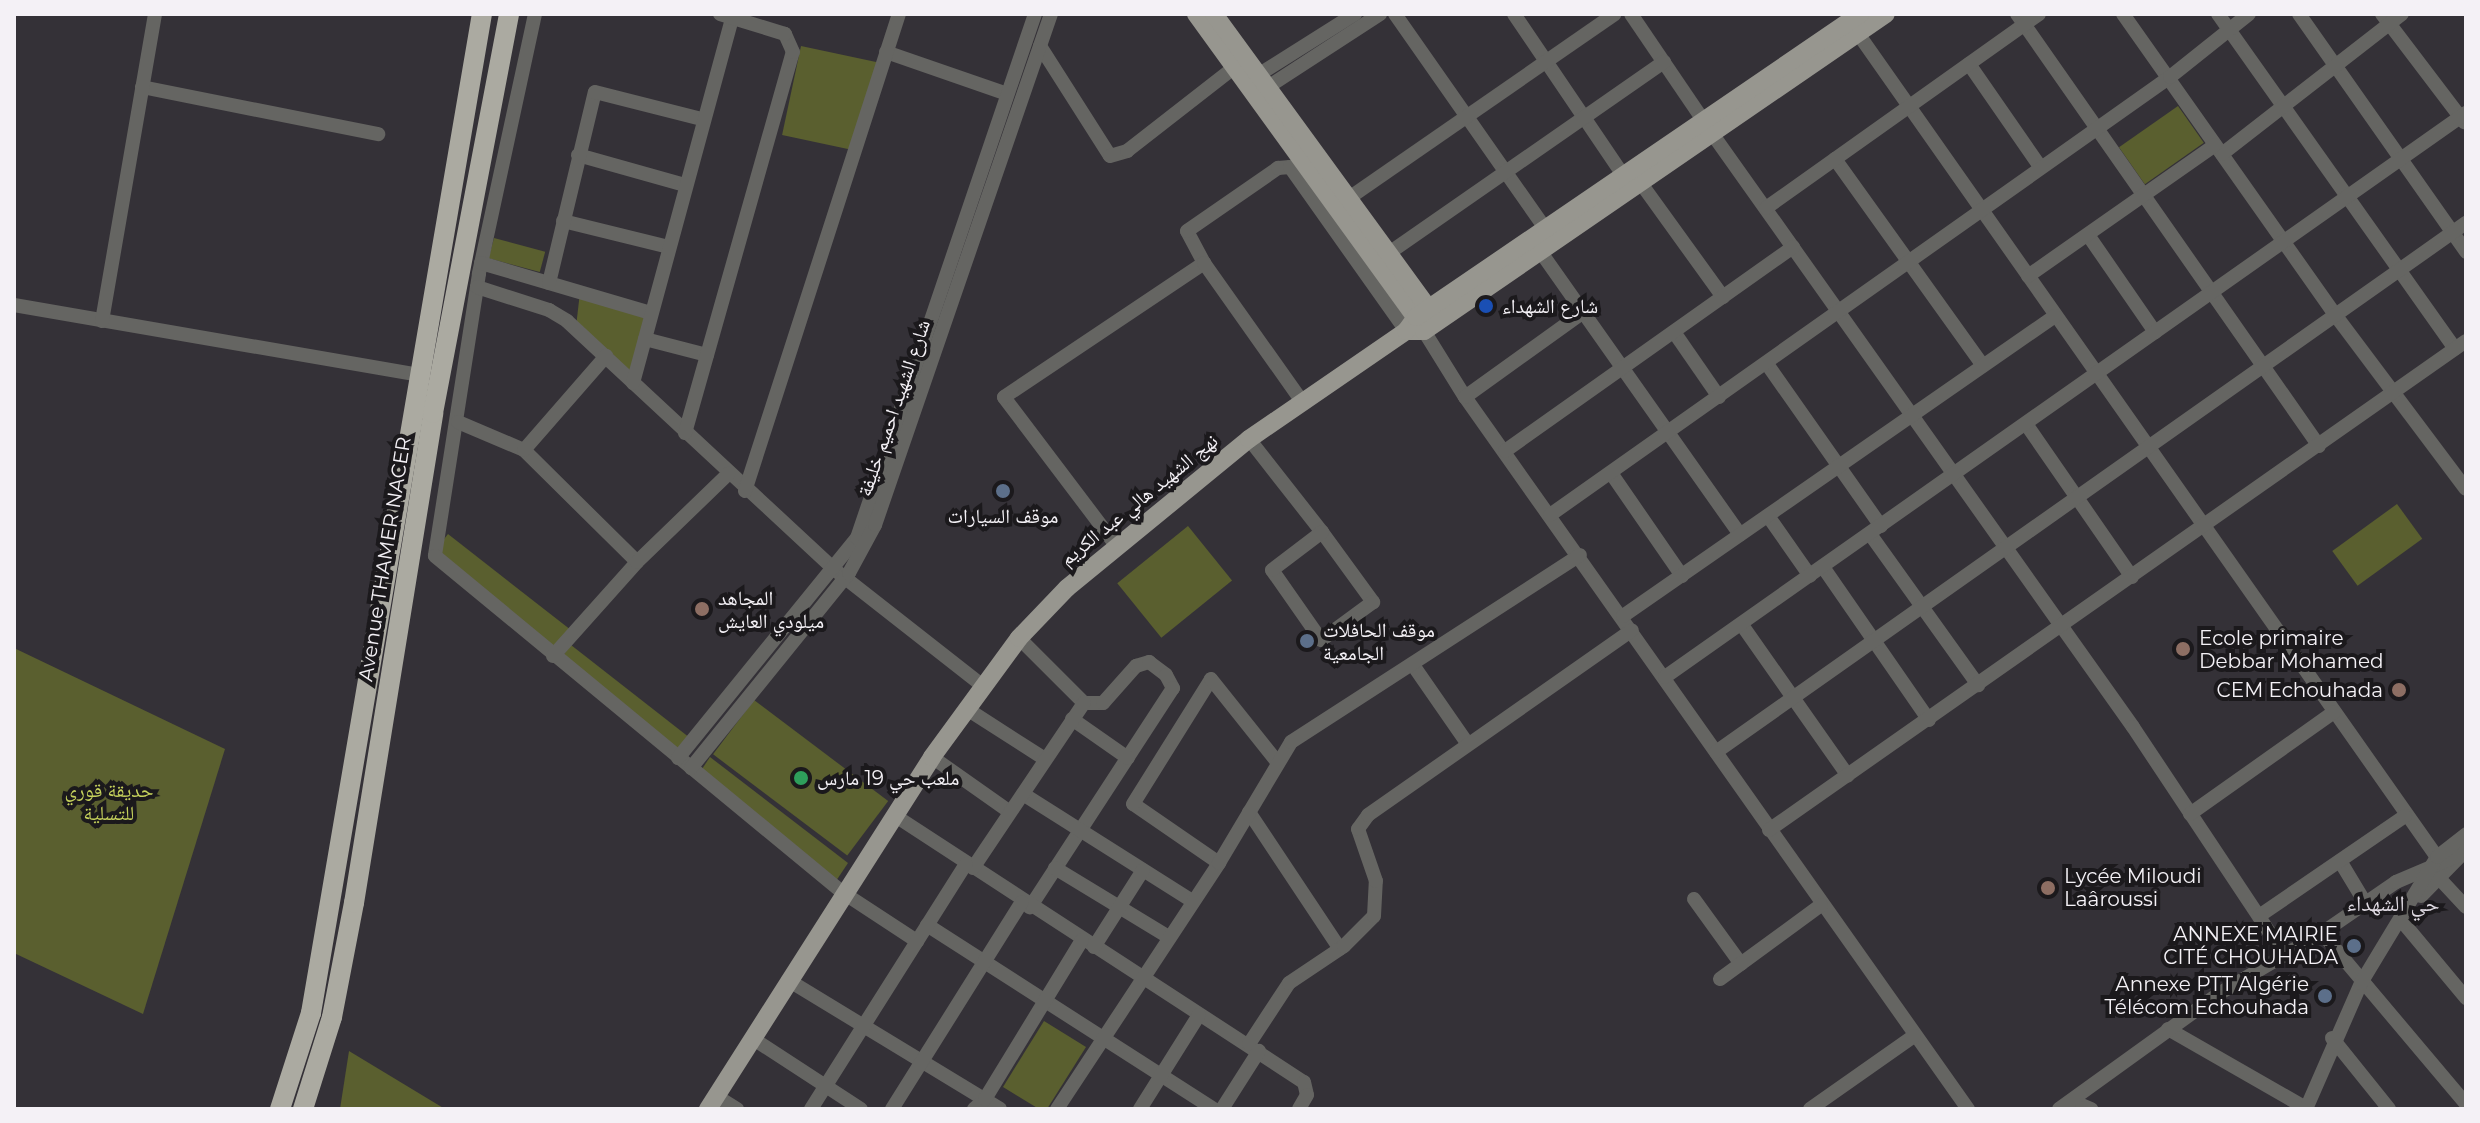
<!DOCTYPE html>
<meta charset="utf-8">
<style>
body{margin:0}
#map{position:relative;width:2480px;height:1123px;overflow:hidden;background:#343137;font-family:Montserrat,"Noto Naskh Arabic",sans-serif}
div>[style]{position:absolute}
.green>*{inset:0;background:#5a5f2f;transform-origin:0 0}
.minor>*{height:14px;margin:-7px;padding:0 7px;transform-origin:7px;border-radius:7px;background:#656562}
.major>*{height:18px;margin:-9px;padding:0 9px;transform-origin:9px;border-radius:9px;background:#97968f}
.highway>*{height:20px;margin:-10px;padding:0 10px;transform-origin:10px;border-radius:10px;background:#abaaa1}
.dots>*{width:22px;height:22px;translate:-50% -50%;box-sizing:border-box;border:4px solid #1b191c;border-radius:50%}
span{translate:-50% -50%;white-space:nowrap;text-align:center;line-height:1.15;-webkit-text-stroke:8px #1b191c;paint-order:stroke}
.poi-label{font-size:20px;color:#f4f1f6}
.left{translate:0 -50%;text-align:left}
.right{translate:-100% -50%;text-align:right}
.street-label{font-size:20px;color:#f4f1f6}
.park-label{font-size:20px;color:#c5d15c}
.neighbourhood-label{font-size:22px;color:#dfdae2}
.frame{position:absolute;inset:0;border:16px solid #f4f1f6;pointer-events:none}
</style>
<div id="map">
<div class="green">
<i style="left:801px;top:46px;width:78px;height:91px;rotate:12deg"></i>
<i style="left:2178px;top:106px;width:45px;height:72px;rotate:55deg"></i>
<i style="left:494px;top:238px;width:53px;height:21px;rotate:15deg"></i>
<i style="clip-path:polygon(580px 292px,648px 315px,632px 373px,576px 327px)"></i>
<i style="left:2397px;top:504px;width:43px;height:80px;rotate:54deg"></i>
<i style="left:1188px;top:526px;width:70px;height:91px;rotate:51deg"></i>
<i style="left:448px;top:534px;width:156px;height:28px;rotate:38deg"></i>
<i style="left:571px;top:645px;width:149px;height:19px;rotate:38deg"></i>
<i style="clip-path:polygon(14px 648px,225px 749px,143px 1014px,14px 953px)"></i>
<i style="left:754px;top:700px;width:168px;height:68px;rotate:37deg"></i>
<i style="clip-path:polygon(710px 757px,848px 863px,836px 881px,700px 772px)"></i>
<i style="clip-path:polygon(1044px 1021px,1086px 1047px,1047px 1109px,1039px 1109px,1003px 1087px)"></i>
<i style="clip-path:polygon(349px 1051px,445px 1109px,340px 1109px)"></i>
</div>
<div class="minor">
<i style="left:535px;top:14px;width:266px;rotate:102.2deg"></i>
<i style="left:479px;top:274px;width:285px;rotate:98.9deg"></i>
<i style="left:435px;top:556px;width:528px;rotate:39.54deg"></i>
<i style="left:842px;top:892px;width:90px;rotate:33.2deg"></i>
<i style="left:1395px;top:14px;width:261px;rotate:55deg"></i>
<i style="left:1514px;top:14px;width:194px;rotate:55.9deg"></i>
<i style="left:1631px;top:14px;width:128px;rotate:55.8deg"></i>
<i style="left:2017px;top:14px;width:527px;rotate:55.04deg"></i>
<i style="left:2123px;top:14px;width:370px;rotate:54.8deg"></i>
<i style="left:2336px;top:316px;width:216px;rotate:53.1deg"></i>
<i style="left:2218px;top:14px;width:410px;rotate:54.7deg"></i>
<i style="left:2299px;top:14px;width:291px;rotate:54.9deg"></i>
<i style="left:2382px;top:14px;width:136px;rotate:52.8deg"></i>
<i style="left:1859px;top:35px;width:1005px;rotate:54.89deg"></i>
<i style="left:1040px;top:46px;width:130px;rotate:57.5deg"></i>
<i style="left:1110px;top:156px;width:18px;rotate:-16deg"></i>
<i style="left:1127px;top:151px;width:137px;rotate:-37.9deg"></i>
<i style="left:886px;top:52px;width:128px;rotate:19.1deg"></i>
<i style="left:1969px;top:64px;width:126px;rotate:55.3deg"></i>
<i style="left:1258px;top:75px;width:115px;rotate:-32.2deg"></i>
<i style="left:142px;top:87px;width:241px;rotate:11.3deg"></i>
<i style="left:1268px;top:87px;width:134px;rotate:-33.1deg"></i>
<i style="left:1711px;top:132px;width:729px;rotate:54.65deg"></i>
<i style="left:2133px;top:727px;width:275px;rotate:56.4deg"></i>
<i style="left:2222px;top:154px;width:228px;rotate:-37.9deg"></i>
<i style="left:578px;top:155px;width:111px;rotate:15.7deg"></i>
<i style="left:1835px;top:159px;width:254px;rotate:54.4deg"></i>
<i style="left:1640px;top:182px;width:142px;rotate:54.2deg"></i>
<i style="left:1349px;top:198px;width:323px;rotate:-34.7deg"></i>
<i style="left:1766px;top:208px;width:335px;rotate:-35.4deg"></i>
<i style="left:563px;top:221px;width:109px;rotate:13.8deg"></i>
<i style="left:2088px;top:235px;width:118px;rotate:55.4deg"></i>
<i style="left:1540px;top:251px;width:347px;rotate:54.8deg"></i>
<i style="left:1389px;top:253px;width:335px;rotate:-34.8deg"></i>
<i style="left:481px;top:263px;width:177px;rotate:16.4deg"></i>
<i style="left:1204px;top:263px;width:36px;rotate:-118deg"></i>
<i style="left:1187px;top:231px;width:111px;rotate:-34.7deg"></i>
<i style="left:1278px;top:168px;width:12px;rotate:-5deg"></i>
<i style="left:1290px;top:167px;width:201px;rotate:54.7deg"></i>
<i style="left:2028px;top:276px;width:228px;rotate:-35deg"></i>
<i style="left:549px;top:283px;width:196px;rotate:-76.5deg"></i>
<i style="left:595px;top:92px;width:110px;rotate:14.2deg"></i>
<i style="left:477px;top:287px;width:76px;rotate:17.7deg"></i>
<i style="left:549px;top:310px;width:21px;rotate:31deg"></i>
<i style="left:567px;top:321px;width:366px;rotate:42.9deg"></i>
<i style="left:835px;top:570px;width:188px;rotate:38.1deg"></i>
<i style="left:14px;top:305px;width:411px;rotate:9.8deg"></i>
<i style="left:102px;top:321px;width:312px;rotate:-80.2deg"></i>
<i style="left:1424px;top:331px;width:78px;rotate:58.2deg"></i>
<i style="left:1465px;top:397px;width:872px;rotate:54.76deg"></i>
<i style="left:1674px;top:332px;width:79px;rotate:55.3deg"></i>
<i style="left:645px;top:339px;width:64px;rotate:14.5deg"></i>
<i style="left:1767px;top:364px;width:198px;rotate:54.9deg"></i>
<i style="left:633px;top:383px;width:378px;rotate:-74.8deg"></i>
<i style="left:1465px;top:397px;width:144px;rotate:-35.7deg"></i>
<i style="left:458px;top:422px;width:72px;rotate:23deg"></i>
<i style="left:524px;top:450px;width:159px;rotate:44.7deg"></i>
<i style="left:2026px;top:424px;width:186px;rotate:55.3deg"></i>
<i style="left:685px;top:433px;width:396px;rotate:-74.2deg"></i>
<i style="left:793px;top:52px;width:20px;rotate:-114deg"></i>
<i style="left:785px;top:34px;width:68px;rotate:-162.9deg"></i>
<i style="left:1249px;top:439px;width:118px;rotate:51.9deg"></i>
<i style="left:1322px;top:532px;width:87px;rotate:53.9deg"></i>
<i style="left:1373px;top:602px;width:64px;rotate:143.8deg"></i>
<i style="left:1321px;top:640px;width:85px;rotate:-125deg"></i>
<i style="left:1272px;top:570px;width:63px;rotate:-37.2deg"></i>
<i style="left:524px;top:450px;width:125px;rotate:-48.9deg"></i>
<i style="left:1505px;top:451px;width:353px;rotate:-35.3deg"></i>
<i style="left:1611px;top:473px;width:125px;rotate:55.4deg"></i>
<i style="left:745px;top:491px;width:501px;rotate:-72.11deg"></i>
<i style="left:1550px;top:515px;width:759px;rotate:-35.24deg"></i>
<i style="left:2170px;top:77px;width:101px;rotate:-38.6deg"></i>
<i style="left:1768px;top:516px;width:73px;rotate:55deg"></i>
<i style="left:1870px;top:534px;width:186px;rotate:54.4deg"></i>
<i style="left:1115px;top:544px;width:184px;rotate:-127.1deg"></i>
<i style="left:1004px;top:397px;width:241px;rotate:-33.8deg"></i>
<i style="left:1204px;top:263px;width:168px;rotate:54.7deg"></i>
<i style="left:1823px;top:567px;width:186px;rotate:55.3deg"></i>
<i style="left:1623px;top:616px;width:526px;rotate:-34.78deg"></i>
<i style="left:1742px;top:625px;width:184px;rotate:54.9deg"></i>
<i style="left:1019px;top:638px;width:92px;rotate:45deg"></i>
<i style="left:1084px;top:703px;width:19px"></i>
<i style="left:1103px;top:703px;width:50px;rotate:-48.3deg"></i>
<i style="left:1136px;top:666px;width:14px;rotate:-17deg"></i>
<i style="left:1149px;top:662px;width:21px;rotate:37deg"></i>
<i style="left:1166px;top:675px;width:15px;rotate:62deg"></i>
<i style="left:1173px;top:688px;width:262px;rotate:123.1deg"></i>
<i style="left:553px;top:656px;width:126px;rotate:-48.2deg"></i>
<i style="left:637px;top:562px;width:127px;rotate:-44deg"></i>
<i style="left:1413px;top:665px;width:95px;rotate:55.3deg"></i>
<i style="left:1665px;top:677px;width:980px;rotate:-35.15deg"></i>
<i style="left:967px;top:709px;width:93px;rotate:32.7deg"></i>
<i style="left:1072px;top:719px;width:68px;rotate:34.9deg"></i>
<i style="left:1716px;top:752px;width:918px;rotate:-35.2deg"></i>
<i style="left:932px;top:757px;width:95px;rotate:35.2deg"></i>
<i style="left:678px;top:758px;width:284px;rotate:-50.9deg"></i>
<i style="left:857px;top:538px;width:553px;rotate:-71.24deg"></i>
<i style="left:691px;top:768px;width:251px;rotate:-51deg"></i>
<i style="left:849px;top:573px;width:55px;rotate:-61.6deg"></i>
<i style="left:875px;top:525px;width:540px;rotate:-71deg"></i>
<i style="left:1023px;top:794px;width:200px;rotate:32.3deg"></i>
<i style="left:1249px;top:812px;width:164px;rotate:56.4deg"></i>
<i style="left:2190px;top:814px;width:176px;rotate:-35.3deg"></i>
<i style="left:894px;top:815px;width:489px;rotate:33.1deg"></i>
<i style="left:1304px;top:1082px;width:13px;rotate:77deg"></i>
<i style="left:1307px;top:1095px;width:16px;rotate:120deg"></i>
<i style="left:1769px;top:830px;width:851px;rotate:-35.05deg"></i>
<i style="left:2340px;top:861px;width:50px;rotate:58.8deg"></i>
<i style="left:1219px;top:863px;width:104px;rotate:-145.5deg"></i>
<i style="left:1133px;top:804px;width:147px;rotate:-58deg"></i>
<i style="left:1211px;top:679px;width:107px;rotate:51.4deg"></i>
<i style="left:973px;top:868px;width:199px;rotate:-56.1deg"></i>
<i style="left:1055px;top:868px;width:131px;rotate:31.3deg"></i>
<i style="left:2438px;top:877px;width:41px;rotate:47deg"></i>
<i style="left:2421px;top:896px;width:64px;rotate:-45.6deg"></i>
<i style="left:1694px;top:899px;width:80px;rotate:54.1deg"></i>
<i style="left:2259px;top:916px;width:177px;rotate:-34.4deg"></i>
<i style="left:2401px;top:920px;width:102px;rotate:50.2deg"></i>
<i style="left:927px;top:925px;width:341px;rotate:32.7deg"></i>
<i style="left:2322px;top:933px;width:224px;rotate:49.9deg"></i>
<i style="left:1094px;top:947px;width:91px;rotate:-57.5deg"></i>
<i style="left:1720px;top:979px;width:125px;rotate:-36.2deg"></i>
<i style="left:788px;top:980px;width:248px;rotate:31.3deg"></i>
<i style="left:2168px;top:1029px;width:159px;rotate:29.8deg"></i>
<i style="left:752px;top:1038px;width:130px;rotate:33.1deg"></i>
<i style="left:2332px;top:1038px;width:91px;rotate:51.2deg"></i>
<i style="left:1249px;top:1044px;width:73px;rotate:-56.7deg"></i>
<i style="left:1289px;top:983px;width:66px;rotate:-33.9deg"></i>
<i style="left:1344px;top:946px;width:42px;rotate:-45deg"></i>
<i style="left:1374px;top:916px;width:35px;rotate:-87deg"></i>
<i style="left:1376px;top:881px;width:55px;rotate:-109.1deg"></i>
<i style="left:1358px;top:829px;width:17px;rotate:-54deg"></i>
<i style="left:1368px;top:815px;width:322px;rotate:-35deg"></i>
<i style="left:716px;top:1096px;width:25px;rotate:32deg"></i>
<i style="left:2072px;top:1101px;width:21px;rotate:23deg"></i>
<i style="left:811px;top:1109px;width:290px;rotate:-57.7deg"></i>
<i style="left:892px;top:1109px;width:244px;rotate:-57.9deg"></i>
<i style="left:974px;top:1109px;width:15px;rotate:-42deg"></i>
<i style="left:985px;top:1099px;width:186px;rotate:-58.6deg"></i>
<i style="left:1057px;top:1109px;width:295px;rotate:-56.6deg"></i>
<i style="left:1219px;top:863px;width:141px;rotate:-59.2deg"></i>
<i style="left:1291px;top:742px;width:344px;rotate:-32.9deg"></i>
<i style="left:1140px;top:1109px;width:111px;rotate:-57.9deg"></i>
<i style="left:1222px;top:1109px;width:69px;rotate:-57.5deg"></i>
<i style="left:1810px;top:1109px;width:127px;rotate:-35.1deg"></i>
<i style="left:2059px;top:1109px;width:198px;rotate:-35.8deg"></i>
<i style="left:2220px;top:993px;width:118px;rotate:-30.5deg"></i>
<i style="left:2322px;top:933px;width:90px;rotate:-34.6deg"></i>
<i style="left:2396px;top:882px;width:66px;rotate:-23.1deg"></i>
<i style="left:2306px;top:1109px;width:137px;rotate:-66.4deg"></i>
<i style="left:2361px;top:983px;width:147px;rotate:-58.9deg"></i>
<i style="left:2437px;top:857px;width:37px;rotate:-38deg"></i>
</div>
<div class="major">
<i style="left:1196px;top:14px;width:385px;rotate:54.1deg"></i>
<i style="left:1214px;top:14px;width:374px;rotate:53.9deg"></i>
<i style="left:1406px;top:331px;width:18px"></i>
<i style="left:1424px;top:331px;width:560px;rotate:-34.46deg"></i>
<i style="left:708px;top:1109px;width:417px;rotate:-57.5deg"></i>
<i style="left:932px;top:757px;width:147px;rotate:-53.8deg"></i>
<i style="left:1019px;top:638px;width:69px;rotate:-46.2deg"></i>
<i style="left:1067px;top:588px;width:235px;rotate:-39.3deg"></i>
<i style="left:1249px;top:439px;width:191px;rotate:-34.5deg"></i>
<i style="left:1406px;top:331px;width:17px;rotate:-54deg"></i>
<i style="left:1416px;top:317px;width:538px;rotate:-34.31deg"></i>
</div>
<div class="highway">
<i style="left:280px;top:1109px;width:101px;rotate:-72.1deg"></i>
<i style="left:311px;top:1013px;width:1014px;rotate:-80.29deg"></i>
<i style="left:303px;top:1109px;width:96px;rotate:-72.5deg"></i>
<i style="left:332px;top:1017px;width:116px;rotate:-79.1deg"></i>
<i style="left:354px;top:903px;width:496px;rotate:-80.8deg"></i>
<i style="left:433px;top:413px;width:406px;rotate:-79.2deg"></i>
</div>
<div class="dots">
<i style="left:1486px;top:306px;background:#1a4fb4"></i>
<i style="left:1003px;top:491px;background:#5c6f8a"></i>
<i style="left:702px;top:609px;background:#8d6e63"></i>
<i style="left:1307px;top:641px;background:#5c6f8a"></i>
<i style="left:2183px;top:649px;background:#8d6e63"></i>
<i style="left:2399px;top:690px;background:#8d6e63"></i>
<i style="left:801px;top:778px;background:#2e9e5b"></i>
<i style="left:2048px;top:888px;background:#8d6e63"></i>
<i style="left:2354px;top:946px;background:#5c6f8a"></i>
<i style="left:2325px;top:996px;background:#5c6f8a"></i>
</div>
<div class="poi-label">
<span class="left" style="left:1502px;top:306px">شارع الشهداء</span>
<span style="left:1003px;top:516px">موقف السيارات</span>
<span class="left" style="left:718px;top:610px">المجاهد<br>ميلودي العايش</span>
<span class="left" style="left:1323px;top:642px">موقف الحافلات<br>الجامعية</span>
<span class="left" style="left:2199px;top:650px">Ecole primaire<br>Debbar Mohamed</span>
<span class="right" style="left:2383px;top:690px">CEM Echouhada</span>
<span class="left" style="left:817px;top:778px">ملعب حي 19 مارس</span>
<span class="left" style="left:2064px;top:888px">Lycée Miloudi<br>Laâroussi</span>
<span class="right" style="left:2338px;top:946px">ANNEXE MAIRIE<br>CITÉ CHOUHADA</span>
<span class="right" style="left:2309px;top:996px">Annexe PTT Algérie<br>Télécom Echouhada</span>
</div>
<div class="street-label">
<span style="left:894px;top:408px;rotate:-71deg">شارع الشهيد احميم خليفة</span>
<span style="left:1139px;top:500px;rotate:-39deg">نهج الشهيد هالي عبد الكريم</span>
<span style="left:385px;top:559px;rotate:-81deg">Avenue THAMER NACER</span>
</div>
<div class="park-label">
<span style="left:109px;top:802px">حديقة قوري<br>للتسلية</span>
</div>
<div class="neighbourhood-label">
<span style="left:2393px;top:904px">حي الشهداء</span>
</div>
<div class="frame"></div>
</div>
